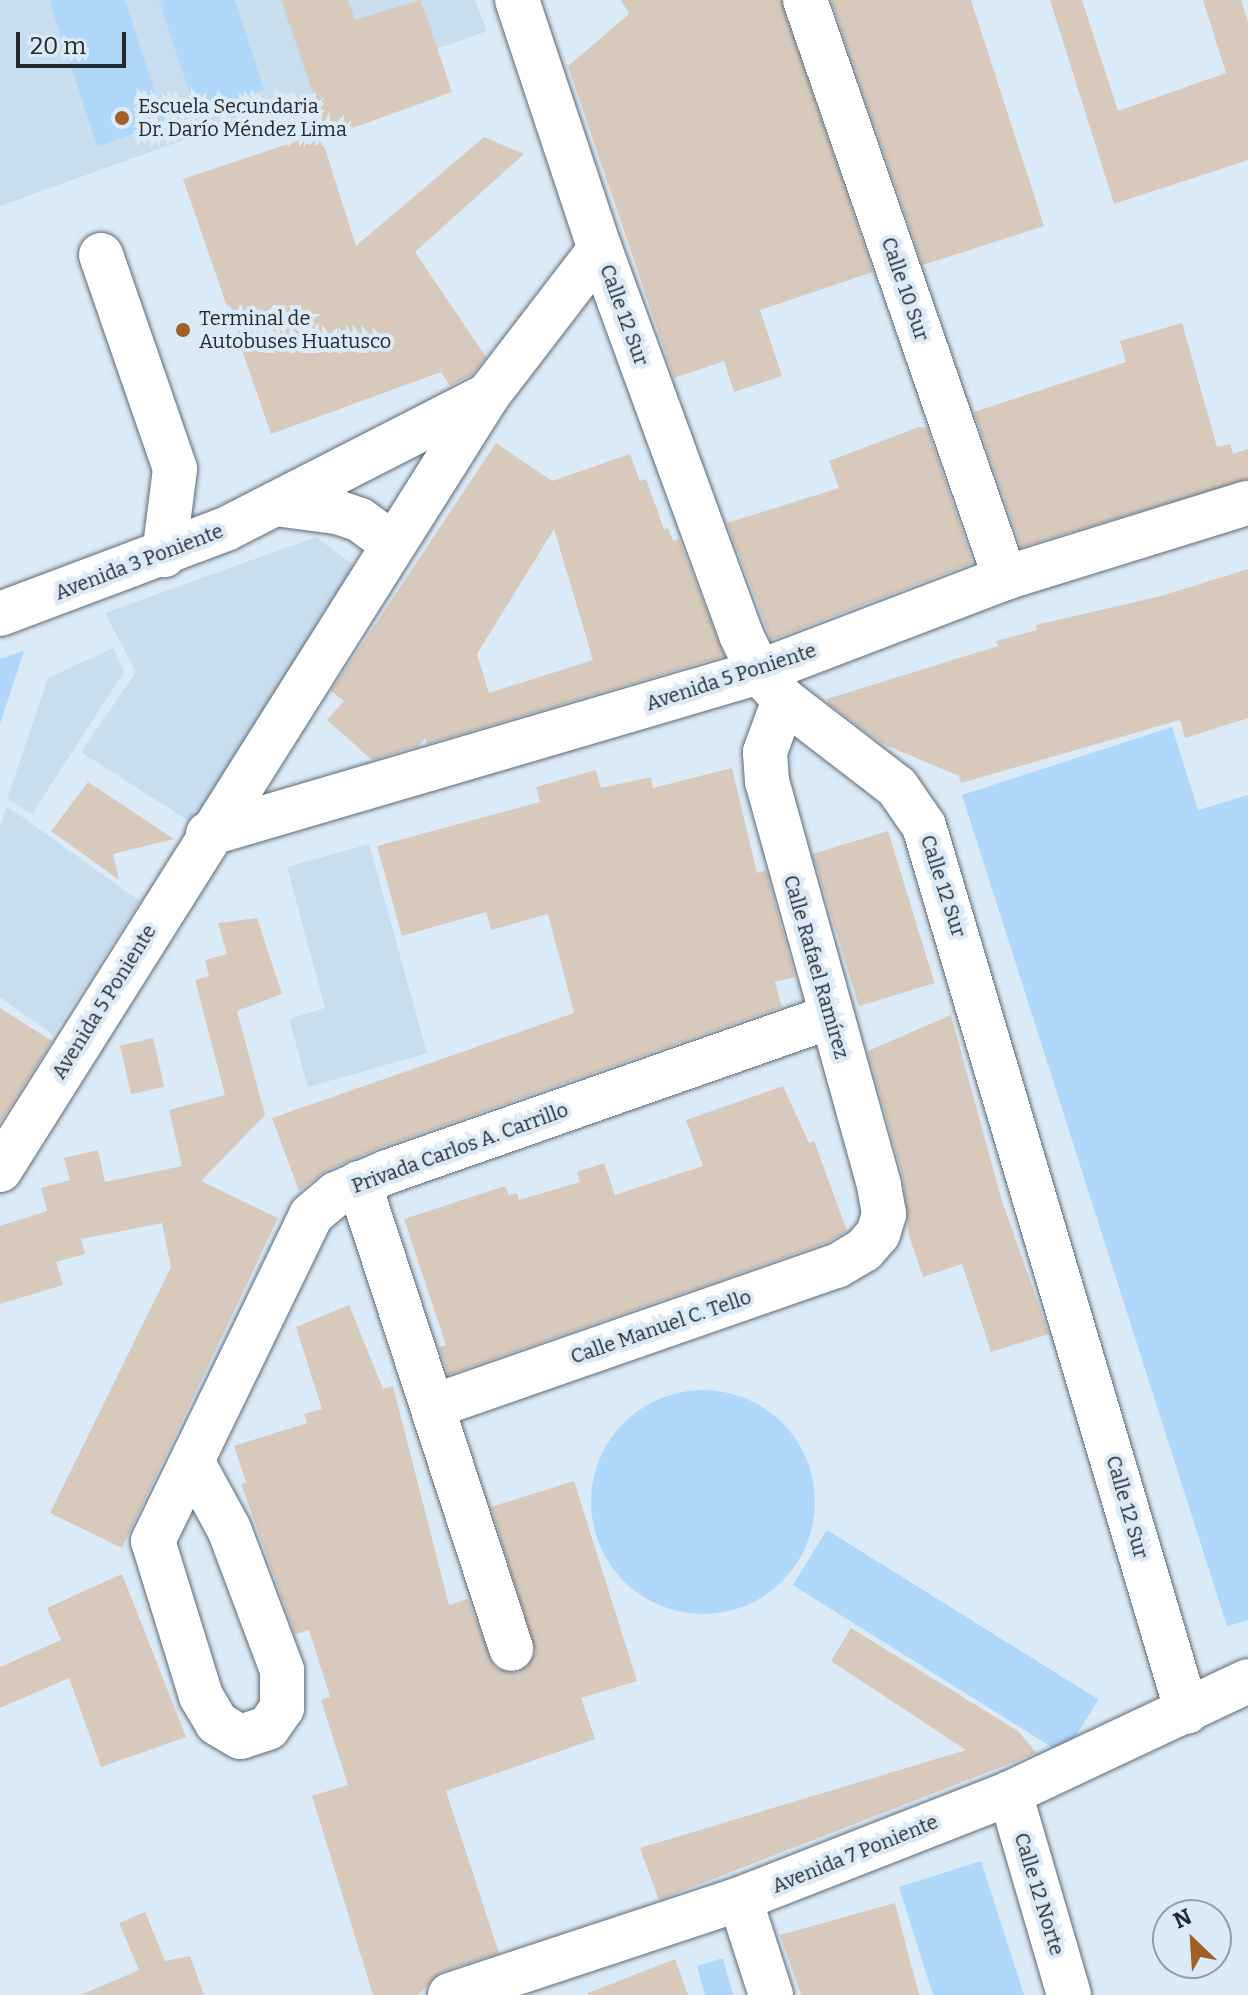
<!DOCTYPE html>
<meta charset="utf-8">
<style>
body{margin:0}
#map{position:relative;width:1248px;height:1995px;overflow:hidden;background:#dbeaf7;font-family:Bitter,serif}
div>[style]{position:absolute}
.built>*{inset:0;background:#c8ddee}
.green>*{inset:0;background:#aed7fa;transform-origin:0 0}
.round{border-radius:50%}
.building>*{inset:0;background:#d8c9bd;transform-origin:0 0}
.roads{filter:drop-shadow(0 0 2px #5d6a75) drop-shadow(0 0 2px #5d6a75)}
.minor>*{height:44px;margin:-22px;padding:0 22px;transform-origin:22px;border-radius:22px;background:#fff}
.dots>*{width:22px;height:22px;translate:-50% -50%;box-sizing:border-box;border:4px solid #dbeaf7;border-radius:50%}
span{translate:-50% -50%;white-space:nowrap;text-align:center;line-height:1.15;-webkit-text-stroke:8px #dbeaf7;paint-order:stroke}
.poi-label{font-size:20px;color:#252a2f}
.left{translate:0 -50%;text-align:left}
.street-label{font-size:20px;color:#252a2f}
.north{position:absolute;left:1152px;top:1899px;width:80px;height:80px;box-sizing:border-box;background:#dbeaf7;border:2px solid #929da7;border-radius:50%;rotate:335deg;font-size:22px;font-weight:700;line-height:32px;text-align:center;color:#252a2f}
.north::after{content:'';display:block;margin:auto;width:28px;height:36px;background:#9f6127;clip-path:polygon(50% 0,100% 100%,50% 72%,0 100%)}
.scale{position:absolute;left:16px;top:32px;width:110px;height:36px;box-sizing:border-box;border:4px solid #252a2f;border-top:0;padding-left:10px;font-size:24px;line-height:28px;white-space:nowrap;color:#252a2f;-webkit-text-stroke:6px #dbeaf7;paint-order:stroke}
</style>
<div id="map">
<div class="built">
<i style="clip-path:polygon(0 0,475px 0,487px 31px,0 206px)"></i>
<i style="clip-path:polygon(316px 537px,356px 567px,192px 823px,81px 752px,136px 672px,105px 613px)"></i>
<i style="clip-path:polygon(113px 648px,124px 672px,32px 814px,7px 799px,48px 678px)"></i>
<i style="clip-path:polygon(7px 806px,140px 901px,53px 1035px,0 997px,0 827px)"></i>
<i style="clip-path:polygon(369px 844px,427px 1053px,308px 1087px,289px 1019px,325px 1008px,287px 867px)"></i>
</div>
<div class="green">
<i style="clip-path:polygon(49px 0,125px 0,165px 123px,97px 146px)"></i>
<i style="clip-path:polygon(159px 0,235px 0,264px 89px,196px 112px)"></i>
<i style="clip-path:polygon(24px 651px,0 724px,0 659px)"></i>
<i style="clip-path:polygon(1172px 727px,1198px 810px,1248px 795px,1248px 1620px,1227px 1626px,962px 795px)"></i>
<i class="round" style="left:591px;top:1390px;width:224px;height:224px"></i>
<i style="left:827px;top:1530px;width:320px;height:65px;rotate:32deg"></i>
<i style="clip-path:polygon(981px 1861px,1024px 1995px,933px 1995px,899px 1887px)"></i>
<i style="clip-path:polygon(723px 1958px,733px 1995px,705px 1995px,697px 1966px)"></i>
</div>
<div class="building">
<i style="clip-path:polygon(281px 0,348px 0,355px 20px,421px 0,452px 92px,328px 137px)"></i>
<i style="clip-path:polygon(621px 0,781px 0,873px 272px,760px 310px,782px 376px,734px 392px,724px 361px,674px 378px,568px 66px,629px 14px)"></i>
<i style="clip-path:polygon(831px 0,971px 0,1044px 226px,923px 265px)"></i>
<i style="clip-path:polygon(1050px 0,1082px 0,1118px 111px,1226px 73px,1203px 0,1241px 0,1248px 22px,1248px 160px,1114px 204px)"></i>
<i style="clip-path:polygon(320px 133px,356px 246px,484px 137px,524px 154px,415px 252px,486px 357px,472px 375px,450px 386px,441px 372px,271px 434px,183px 179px)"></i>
<i style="clip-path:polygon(1182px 323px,1217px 447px,1230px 444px,1233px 454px,1248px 449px,1248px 479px,1021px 547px,974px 412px,1126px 362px,1120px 341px)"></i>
<i style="clip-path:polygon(919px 427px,927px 428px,973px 563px,771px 640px,727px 523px,839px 488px,829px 461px)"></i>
<i style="clip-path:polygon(evenodd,496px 443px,552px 481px,630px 454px,640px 481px,646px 479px,664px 529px,668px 528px,673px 541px,679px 539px,724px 656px,427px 744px,425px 738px,418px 746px,372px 760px,327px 720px,344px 701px,331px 691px,496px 443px,554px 529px,593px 660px,489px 693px,477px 654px,554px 529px)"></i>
<i style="clip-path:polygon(1248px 569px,1248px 718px,1185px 738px,1180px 720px,961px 783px,959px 776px,881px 743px,828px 703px,827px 699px,998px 646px,996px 641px,1037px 630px,1036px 625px,1161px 596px)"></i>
<i style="clip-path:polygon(732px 768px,757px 873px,766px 870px,795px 977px,775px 982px,782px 1007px,379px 1148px,326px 1171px,299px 1191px,272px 1118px,574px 1013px,548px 914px,491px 930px,486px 912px,402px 936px,377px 846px,540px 802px,536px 787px,596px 770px,601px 788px,651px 777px,653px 788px)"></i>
<i style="clip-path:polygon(88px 782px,174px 839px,113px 854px,119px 880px,51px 831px)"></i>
<i style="left:888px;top:831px;width:159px;height:79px;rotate:73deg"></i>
<i style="clip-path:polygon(257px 918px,282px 994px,237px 1011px,265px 1115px,201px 1181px,278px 1218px,122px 1548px,50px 1513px,171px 1267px,162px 1223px,81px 1239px,85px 1254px,56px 1262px,63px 1285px,0 1304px,0 1226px,47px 1211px,41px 1188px,70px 1180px,64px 1158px,98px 1150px,105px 1182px,182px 1166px,169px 1110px,225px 1095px,195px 980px,209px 976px,205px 960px,227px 954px,218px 923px)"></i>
<i style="clip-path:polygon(0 1008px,52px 1041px,0 1123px)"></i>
<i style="clip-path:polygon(951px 1015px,1002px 1201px,1049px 1334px,991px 1352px,962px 1264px,923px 1277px,909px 1236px,903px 1178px,868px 1051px)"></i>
<i style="left:153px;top:1038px;width:50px;height:34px;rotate:77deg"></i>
<i style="clip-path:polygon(783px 1086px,809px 1143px,814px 1141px,847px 1231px,826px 1243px,448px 1375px,439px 1347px,446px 1345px,404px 1219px,505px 1186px,509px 1195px,517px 1193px,519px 1200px,580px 1182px,577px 1172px,604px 1163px,615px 1195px,703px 1166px,686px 1120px)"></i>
<i style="clip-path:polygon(349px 1305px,383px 1389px,393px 1386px,449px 1605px,468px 1599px,494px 1667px,518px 1673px,536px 1653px,491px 1507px,574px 1481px,637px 1681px,581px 1698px,595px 1739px,446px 1791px,499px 1953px,441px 1972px,418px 1995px,373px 1995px,312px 1796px,348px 1785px,321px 1700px,330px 1697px,309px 1630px,295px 1634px,241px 1484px,246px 1482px,234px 1446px,307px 1423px,304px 1414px,322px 1409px,296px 1327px)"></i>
<i style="clip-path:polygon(122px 1574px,186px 1737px,101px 1767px,69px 1678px,0 1708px,0 1667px,61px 1640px,47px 1608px)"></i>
<i style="clip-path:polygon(851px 1628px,1018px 1731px,1037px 1753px,659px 1900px,640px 1848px,966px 1750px,831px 1661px)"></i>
<i style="clip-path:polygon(895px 1903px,919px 1995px,801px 1995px,780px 1935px)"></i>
<i style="clip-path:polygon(145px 1912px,165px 1961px,190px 1956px,204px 1995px,81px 1995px,139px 1970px,119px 1923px)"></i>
<i style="clip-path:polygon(675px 1959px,688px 1995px,588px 1995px,588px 1993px)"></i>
</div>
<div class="roads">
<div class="minor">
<i style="left:517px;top:0;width:262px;rotate:71.6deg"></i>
<i style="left:600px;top:249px;width:411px;rotate:69.9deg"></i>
<i style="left:741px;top:635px;width:41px;rotate:64.1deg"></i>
<i style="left:759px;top:672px;width:38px;rotate:48deg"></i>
<i style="left:784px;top:700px;width:143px;rotate:37.6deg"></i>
<i style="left:897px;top:787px;width:47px;rotate:55.3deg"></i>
<i style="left:924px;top:826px;width:924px;rotate:73.47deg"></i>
<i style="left:805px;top:0;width:612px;rotate:70.91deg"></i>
<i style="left:101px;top:255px;width:226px;rotate:70.9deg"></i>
<i style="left:175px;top:469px;width:87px;rotate:97.3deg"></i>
<i style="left:275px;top:504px;width:63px;rotate:7.4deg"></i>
<i style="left:337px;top:512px;width:24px;rotate:19deg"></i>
<i style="left:360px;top:520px;width:41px;rotate:36deg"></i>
<i style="left:0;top:614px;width:241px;rotate:-20.6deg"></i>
<i style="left:226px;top:529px;width:294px;rotate:-27.1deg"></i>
<i style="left:208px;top:834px;width:574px;rotate:-16.38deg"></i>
<i style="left:759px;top:672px;width:263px;rotate:-20.9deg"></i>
<i style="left:1005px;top:578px;width:254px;rotate:-17.2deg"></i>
<i style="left:0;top:1170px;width:916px;rotate:-57.8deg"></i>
<i style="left:488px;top:395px;width:184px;rotate:-52.5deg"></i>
<i style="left:359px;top:1183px;width:490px;rotate:71.9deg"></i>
<i style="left:434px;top:1406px;width:427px;rotate:-19.2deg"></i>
<i style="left:837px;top:1266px;width:31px;rotate:-31deg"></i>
<i style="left:864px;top:1250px;width:21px;rotate:-49deg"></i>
<i style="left:878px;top:1234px;width:21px;rotate:-73deg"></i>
<i style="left:884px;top:1214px;width:29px;rotate:-100deg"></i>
<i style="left:879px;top:1185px;width:418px;rotate:-105.5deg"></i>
<i style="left:767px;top:782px;width:30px;rotate:-94deg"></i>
<i style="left:765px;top:752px;width:55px;rotate:-69.9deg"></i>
<i style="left:193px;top:1463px;width:75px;rotate:61.4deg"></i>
<i style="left:229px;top:1529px;width:151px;rotate:69.4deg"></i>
<i style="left:282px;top:1670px;width:38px;rotate:90deg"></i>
<i style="left:282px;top:1708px;width:24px;rotate:125deg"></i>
<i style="left:268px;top:1728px;width:29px;rotate:162deg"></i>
<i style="left:240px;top:1737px;width:27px;rotate:-149deg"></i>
<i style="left:217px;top:1723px;width:31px;rotate:-121deg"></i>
<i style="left:201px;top:1696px;width:162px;rotate:-107.2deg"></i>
<i style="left:153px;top:1541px;width:362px;rotate:-64.1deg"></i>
<i style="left:311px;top:1215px;width:33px;rotate:-40deg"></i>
<i style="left:336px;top:1194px;width:56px;rotate:-23.3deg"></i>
<i style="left:387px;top:1172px;width:469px;rotate:-19.3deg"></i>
<i style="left:1010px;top:1793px;width:210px;rotate:73.7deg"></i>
<i style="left:740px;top:1899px;width:101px;rotate:72.1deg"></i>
<i style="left:450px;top:1995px;width:305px;rotate:-18.3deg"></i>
<i style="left:740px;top:1899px;width:290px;rotate:-21.4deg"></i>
<i style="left:1010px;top:1793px;width:263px;rotate:-25.2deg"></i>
</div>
</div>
<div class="dots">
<i style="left:122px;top:118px;background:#9f6127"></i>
<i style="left:183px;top:330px;background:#9f6127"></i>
</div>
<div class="poi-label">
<span class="left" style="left:138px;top:118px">Escuela Secundaria<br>Dr. Darío Méndez Lima</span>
<span class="left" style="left:199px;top:330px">Terminal de<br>Autobuses Huatusco</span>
</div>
<div class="street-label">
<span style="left:905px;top:289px;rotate:71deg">Calle 10 Sur</span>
<span style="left:624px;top:315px;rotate:70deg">Calle 12 Sur</span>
<span style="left:139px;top:562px;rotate:-21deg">Avenida 3 Poniente</span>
<span style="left:731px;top:677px;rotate:-18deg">Avenida 5 Poniente</span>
<span style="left:943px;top:886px;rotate:72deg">Calle 12 Sur</span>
<span style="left:816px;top:967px;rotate:74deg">Calle Rafael Ramírez</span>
<span style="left:104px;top:1002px;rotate:-58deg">Avenida 5 Poniente</span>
<span style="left:460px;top:1148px;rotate:-20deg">Privada Carlos A. Carrillo</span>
<span style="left:661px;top:1327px;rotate:-19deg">Calle Manuel C. Tello</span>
<span style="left:1127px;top:1507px;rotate:74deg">Calle 12 Sur</span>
<span style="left:855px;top:1854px;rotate:-22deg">Avenida 7 Poniente</span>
<span style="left:1039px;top:1894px;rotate:73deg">Calle 12 Norte</span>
</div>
<div class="north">N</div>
<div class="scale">20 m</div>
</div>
